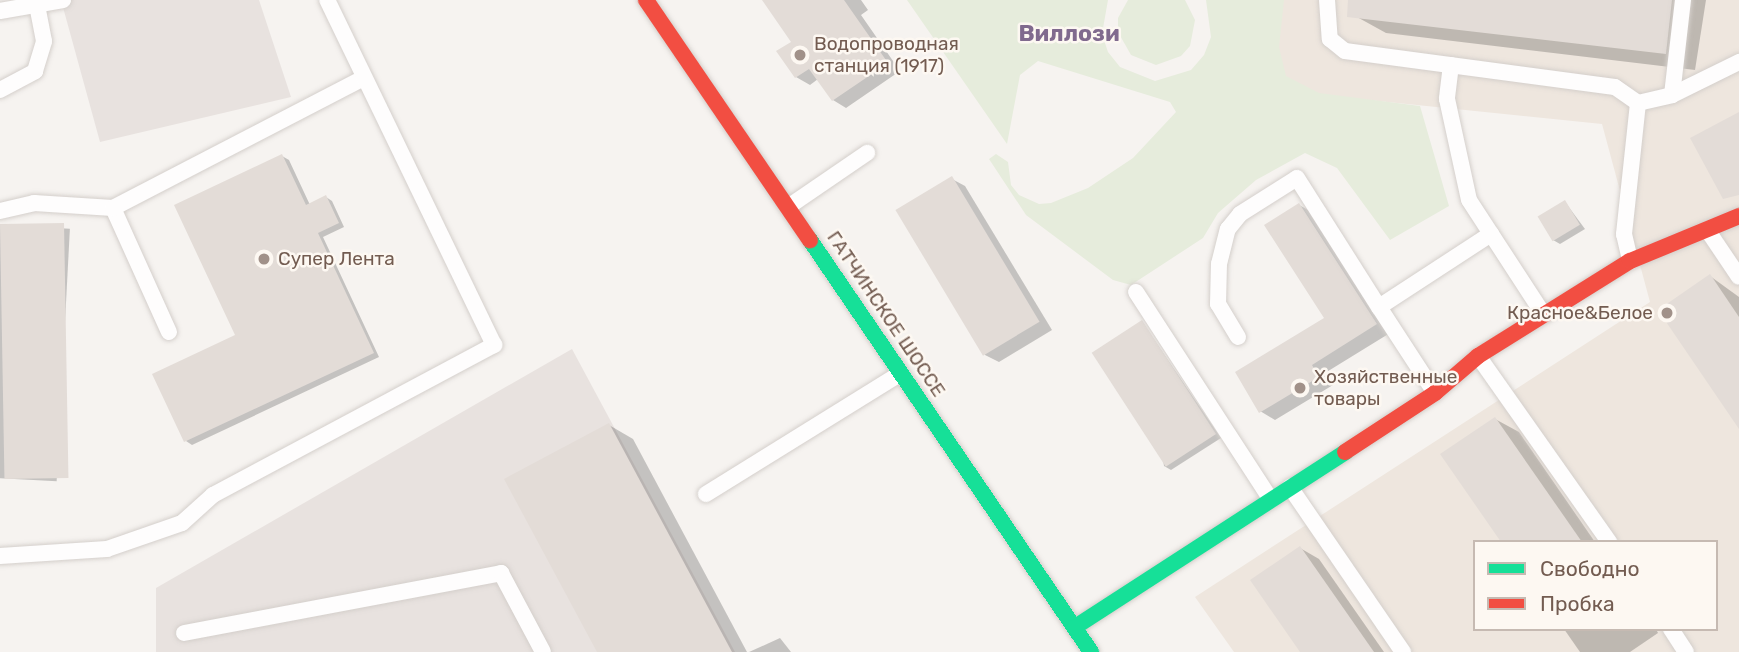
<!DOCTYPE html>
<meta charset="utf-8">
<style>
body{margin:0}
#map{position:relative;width:1739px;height:652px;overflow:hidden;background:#f6f3f0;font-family:Rubik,sans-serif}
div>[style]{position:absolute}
.residential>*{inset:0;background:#eee6de}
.industrial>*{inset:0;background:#e8e2df}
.green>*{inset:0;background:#e6ecdc}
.shadow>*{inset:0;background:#0003;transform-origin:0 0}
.building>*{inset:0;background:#e3dcd7;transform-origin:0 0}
.roads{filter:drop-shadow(0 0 2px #d4cfcb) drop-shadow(0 0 2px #d4cfcb)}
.lane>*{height:16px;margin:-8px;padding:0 8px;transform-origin:8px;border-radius:8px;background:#fefdfd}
.fast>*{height:16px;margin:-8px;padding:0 8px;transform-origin:8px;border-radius:8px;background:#16e098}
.jam>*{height:16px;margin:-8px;padding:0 8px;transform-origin:8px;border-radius:8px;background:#f24e42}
.dots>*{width:19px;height:19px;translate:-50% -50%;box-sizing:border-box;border:4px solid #fdf8f2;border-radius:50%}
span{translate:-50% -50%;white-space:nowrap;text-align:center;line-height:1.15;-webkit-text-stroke:5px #fdf8f2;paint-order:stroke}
.poi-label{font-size:19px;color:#735c51}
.left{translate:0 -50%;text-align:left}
.right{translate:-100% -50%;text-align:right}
.street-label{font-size:19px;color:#735c51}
.quarter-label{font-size:23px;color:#806a8e;font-weight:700}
.legend{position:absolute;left:1473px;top:540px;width:245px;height:91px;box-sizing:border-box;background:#fdf8f2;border:2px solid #c6bab2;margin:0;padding:9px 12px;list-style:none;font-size:21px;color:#735c51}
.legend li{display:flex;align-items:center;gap:14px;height:35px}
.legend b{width:35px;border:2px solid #c6bab2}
</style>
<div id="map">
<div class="residential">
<i style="clip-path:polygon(evenodd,1281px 0,1739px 0,1739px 652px,1234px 652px,1195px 597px,1650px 302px,1602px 124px,1271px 90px,1281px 0,1475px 542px,1716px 542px,1716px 629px,1475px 629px,1475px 542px)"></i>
</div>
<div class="industrial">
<i style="clip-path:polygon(61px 0,259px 0,291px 97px,100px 142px)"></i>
<i style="clip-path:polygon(572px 349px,735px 652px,156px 652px,156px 588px)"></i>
</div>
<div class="green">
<i style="clip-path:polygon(907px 0,1108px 0,1102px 34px,1108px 52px,1120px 67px,1155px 81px,1191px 70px,1204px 55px,1211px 37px,1206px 0,1284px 0,1279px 47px,1286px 76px,1319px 93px,1420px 106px,1449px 206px,1390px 240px,1337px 168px,1305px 153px,1256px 180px,1218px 213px,1203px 238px,1131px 285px,1113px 280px,1026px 215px,989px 159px,996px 154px,1008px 162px,1011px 185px,1019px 195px,1039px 204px,1051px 203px,1088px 188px,1133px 158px,1176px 112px,1170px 102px,1038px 61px,1020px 75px,1007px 144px)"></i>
<i style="clip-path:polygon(1128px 0,1185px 0,1195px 20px,1190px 46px,1181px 56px,1156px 65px,1131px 55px,1118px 32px,1118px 18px)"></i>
</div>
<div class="shadow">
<i style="clip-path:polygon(764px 0,861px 0,868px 10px,861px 15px,900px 71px,846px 108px,833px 100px,818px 79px,810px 85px,796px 77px,793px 42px)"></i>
<i style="clip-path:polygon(1359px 0,1706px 0,1695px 70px,1386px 33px,1357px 17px)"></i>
<i style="clip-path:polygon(282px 156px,289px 160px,310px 205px,326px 197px,332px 201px,344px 227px,323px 237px,379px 357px,192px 445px,186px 441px,237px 336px)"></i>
<i style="clip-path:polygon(952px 179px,965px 186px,1052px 330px,999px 362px,985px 355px)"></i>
<i style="clip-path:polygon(1565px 202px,1585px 229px,1560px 244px,1553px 240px)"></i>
<i style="clip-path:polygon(1299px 205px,1314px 213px,1390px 333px,1325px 373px,1333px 385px,1275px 420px,1260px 411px,1326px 319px)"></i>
<i style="left:0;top:225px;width:70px;height:253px;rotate:3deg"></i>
<i style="clip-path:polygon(1710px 276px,1739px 297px,1739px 426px)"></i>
<i style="clip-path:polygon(1142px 322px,1221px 438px,1171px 470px,1164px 466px)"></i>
<i style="clip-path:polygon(1495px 419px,1519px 432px,1595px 542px,1503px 542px)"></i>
<i style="clip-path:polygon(609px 425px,633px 439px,747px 652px,599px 652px)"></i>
<i style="clip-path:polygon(1300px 548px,1319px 559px,1384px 652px,1302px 652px)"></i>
<i style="clip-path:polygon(1564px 629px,1656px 629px,1658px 633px,1630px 652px,1580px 652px)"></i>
<i style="clip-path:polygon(780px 638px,791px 652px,749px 652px)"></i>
</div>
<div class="building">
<i style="clip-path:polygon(762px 0,844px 0,888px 63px,832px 101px,809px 69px,795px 78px,776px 51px,791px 42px)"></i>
<i style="clip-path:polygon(1348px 0,1672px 0,1666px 54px,1347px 17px)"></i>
<i style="clip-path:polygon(1739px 112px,1739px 195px,1723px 199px,1690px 138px)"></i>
<i style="clip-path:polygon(282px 154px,306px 205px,326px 195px,339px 223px,318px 233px,374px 353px,184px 442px,152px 374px,235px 335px,174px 205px)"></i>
<i style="left:952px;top:176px;width:170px;height:66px;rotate:59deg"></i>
<i style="left:1565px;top:200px;width:29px;height:32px;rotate:59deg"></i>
<i style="clip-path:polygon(1299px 203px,1377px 324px,1312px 365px,1319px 377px,1259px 413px,1235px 372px,1324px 318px,1264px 225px)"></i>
<i style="left:64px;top:223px;width:255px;height:64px;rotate:89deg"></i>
<i style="clip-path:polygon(1710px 274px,1739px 317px,1739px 429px,1658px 310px)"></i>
<i style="left:1142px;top:320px;width:136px;height:60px;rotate:57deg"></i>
<i style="clip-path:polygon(1495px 417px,1582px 542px,1501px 542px,1440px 454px)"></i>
<i style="clip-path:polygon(609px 423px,732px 652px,597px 652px,504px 479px)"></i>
<i style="clip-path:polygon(1300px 546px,1374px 652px,1300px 652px,1250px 580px)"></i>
</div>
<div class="roads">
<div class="lane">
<i style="left:1327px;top:0;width:39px;rotate:86deg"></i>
<i style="left:1330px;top:39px;width:19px;rotate:39deg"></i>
<i style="left:1345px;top:51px;width:272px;rotate:7.6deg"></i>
<i style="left:1615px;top:87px;width:28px;rotate:35deg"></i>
<i style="left:1638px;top:103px;width:132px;rotate:96.1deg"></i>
<i style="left:1624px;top:234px;width:28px;rotate:77deg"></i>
<i style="left:0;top:11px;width:64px;rotate:-9.9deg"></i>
<i style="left:1451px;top:65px;width:34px;rotate:97deg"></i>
<i style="left:1447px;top:99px;width:103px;rotate:77.7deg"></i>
<i style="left:1469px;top:200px;width:137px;rotate:56.9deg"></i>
<i style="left:0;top:90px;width:40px;rotate:-28deg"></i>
<i style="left:35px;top:71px;width:31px;rotate:-73deg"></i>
<i style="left:44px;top:41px;width:37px;rotate:-101deg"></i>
<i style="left:1672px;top:95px;width:96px;rotate:-83.4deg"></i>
<i style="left:1638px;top:103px;width:35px;rotate:-13deg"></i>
<i style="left:1672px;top:95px;width:75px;rotate:-26.2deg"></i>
<i style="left:788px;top:207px;width:96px;rotate:-34.4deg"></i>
<i style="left:113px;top:208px;width:136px;rotate:65.7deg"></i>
<i style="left:0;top:211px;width:35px;rotate:-13deg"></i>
<i style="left:34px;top:203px;width:79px;rotate:3.6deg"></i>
<i style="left:113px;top:208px;width:280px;rotate:-27.4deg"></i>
<i style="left:1708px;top:231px;width:55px;rotate:56deg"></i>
<i style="left:1136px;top:292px;width:248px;rotate:57deg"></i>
<i style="left:1238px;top:337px;width:39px;rotate:-121deg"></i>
<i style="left:1218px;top:304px;width:40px;rotate:-88.6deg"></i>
<i style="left:1219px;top:264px;width:36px;rotate:-76deg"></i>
<i style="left:1228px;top:229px;width:19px;rotate:-51deg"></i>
<i style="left:1240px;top:214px;width:67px;rotate:-32.3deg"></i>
<i style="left:1297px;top:178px;width:153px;rotate:57.6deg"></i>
<i style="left:1478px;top:356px;width:228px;rotate:54.8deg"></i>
<i style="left:1435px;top:393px;width:103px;rotate:-123.1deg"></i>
<i style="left:1379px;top:307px;width:134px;rotate:-33.1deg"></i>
<i style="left:1290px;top:487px;width:200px;rotate:55.6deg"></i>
<i style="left:706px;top:494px;width:229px;rotate:-31.8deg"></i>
<i style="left:0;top:556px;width:107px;rotate:-3.7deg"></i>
<i style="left:107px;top:549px;width:79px;rotate:-19.1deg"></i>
<i style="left:182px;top:523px;width:42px;rotate:-42.1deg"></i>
<i style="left:213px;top:495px;width:319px;rotate:-28.1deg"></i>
<i style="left:494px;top:345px;width:383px;rotate:-115.8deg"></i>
<i style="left:1671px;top:629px;width:27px;rotate:57deg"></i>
<i style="left:184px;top:633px;width:323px;rotate:-10.7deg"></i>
<i style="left:501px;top:573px;width:89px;rotate:62deg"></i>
</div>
<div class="fast">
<i style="left:810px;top:240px;width:499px;rotate:55.7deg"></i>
<i style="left:1075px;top:627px;width:322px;rotate:-32.9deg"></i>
</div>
<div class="jam">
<i style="left:646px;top:0;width:291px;rotate:55.7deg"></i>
<i style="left:1345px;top:452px;width:108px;rotate:-33.2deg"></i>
<i style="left:1435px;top:393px;width:57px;rotate:-40.7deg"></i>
<i style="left:1478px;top:356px;width:179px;rotate:-32deg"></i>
<i style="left:1630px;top:261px;width:118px;rotate:-22.4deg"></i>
</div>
</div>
<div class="dots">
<i style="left:800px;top:55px;background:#a19189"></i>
<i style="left:264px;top:259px;background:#a19189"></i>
<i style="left:1667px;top:313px;background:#a19189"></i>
<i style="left:1300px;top:388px;background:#a19189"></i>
</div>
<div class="poi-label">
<span class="left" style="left:814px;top:55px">Водопроводная<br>станция (1917)</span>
<span class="left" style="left:278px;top:259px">Супер Лента</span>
<span class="right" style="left:1653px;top:313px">Красное&amp;Белое</span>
<span class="left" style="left:1314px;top:388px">Хозяйственные<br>товары</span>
</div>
<div class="street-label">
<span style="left:886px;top:314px;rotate:56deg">ГАТЧИНСКОЕ ШОССЕ</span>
</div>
<div class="quarter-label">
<span style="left:1069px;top:33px">Виллози</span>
</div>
<ul class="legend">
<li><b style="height:9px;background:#16e098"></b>Свободно</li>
<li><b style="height:9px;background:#f24e42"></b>Пробка</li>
</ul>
</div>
